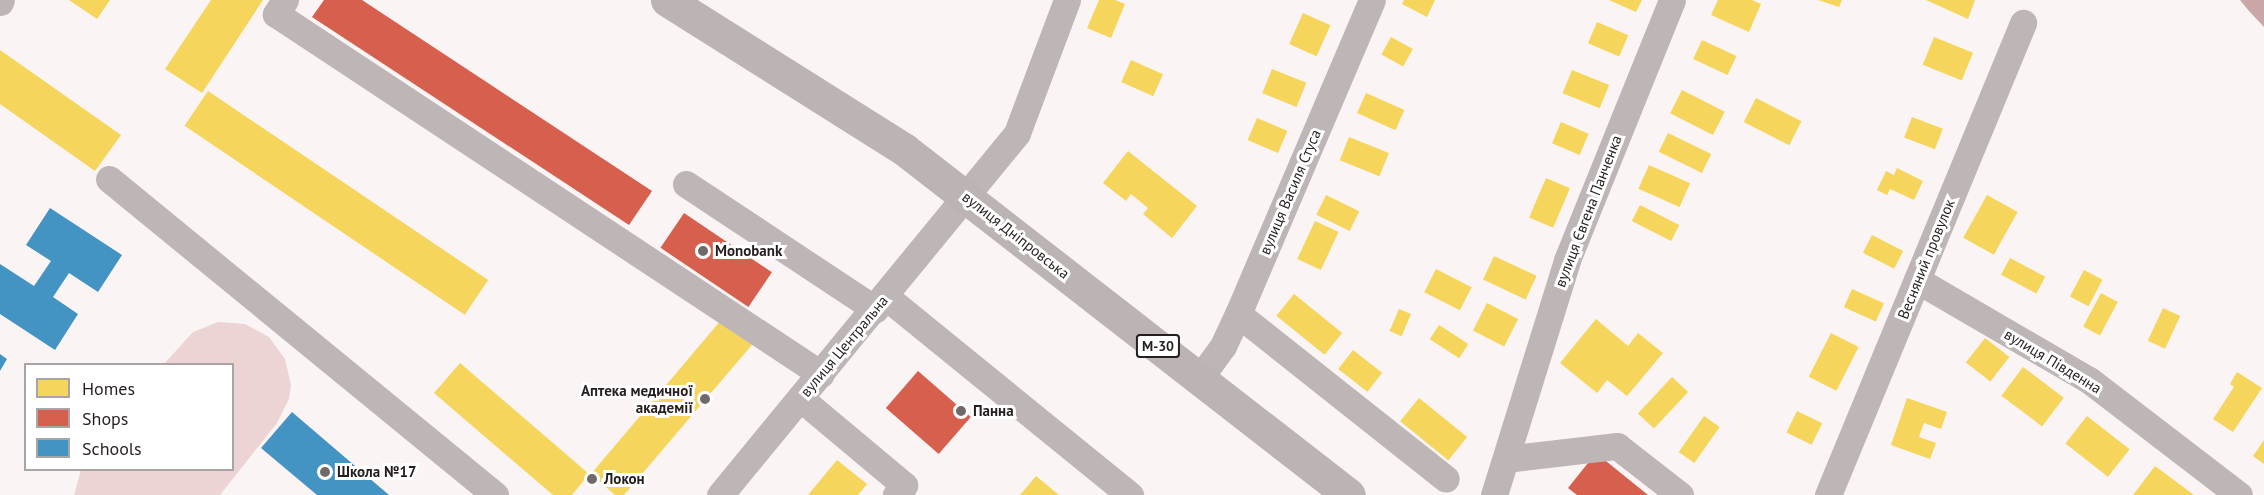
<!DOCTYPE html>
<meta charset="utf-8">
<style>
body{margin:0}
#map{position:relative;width:2264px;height:495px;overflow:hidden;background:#faf4f4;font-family:"PT Sans",sans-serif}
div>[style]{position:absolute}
.green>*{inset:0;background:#edd4d4}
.water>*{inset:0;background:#cba6a7}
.homes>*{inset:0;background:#f6d55c;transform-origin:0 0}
.shops>*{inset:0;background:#d6604d;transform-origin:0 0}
.schools>*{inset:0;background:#4393c3}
.minor>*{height:27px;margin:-13.5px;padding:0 13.5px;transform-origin:13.5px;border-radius:13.5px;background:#beb6b6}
.highway>*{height:33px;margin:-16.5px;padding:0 16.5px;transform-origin:16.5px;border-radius:16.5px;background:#bcb3b3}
.dots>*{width:16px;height:16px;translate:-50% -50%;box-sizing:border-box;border:3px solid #fff;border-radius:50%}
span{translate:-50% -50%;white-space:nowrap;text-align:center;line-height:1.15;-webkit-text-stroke:6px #fff;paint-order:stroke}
.shield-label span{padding:2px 4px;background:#fff;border:2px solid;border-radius:4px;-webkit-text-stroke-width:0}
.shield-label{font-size:14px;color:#271f1f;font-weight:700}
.street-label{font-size:15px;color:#271f1f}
.poi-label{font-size:15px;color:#271f1f;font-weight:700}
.left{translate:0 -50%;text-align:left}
.right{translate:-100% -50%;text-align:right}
.legend{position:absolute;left:24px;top:363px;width:210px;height:108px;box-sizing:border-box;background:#fff;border:2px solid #a9a5a5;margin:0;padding:8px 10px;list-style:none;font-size:18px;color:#271f1f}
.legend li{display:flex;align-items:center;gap:12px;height:30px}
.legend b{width:30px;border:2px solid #a9a5a5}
</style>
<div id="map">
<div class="green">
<i style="clip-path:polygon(218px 322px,245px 324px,269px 337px,285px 359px,291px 385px,289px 399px,277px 423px,220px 495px,74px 495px,81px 470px,232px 470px,232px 364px,164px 364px,193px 332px)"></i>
</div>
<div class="water">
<i style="clip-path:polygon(2240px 0,2264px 0,2264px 27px,2249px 11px)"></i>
</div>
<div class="homes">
<i style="clip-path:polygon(69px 0,110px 0,97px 19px)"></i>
<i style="clip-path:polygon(211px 0,263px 0,202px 93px,165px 69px)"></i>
<i style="clip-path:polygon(1099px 0,1115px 0,1125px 4px,1111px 38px,1087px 28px)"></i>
<i style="clip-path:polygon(1404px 0,1435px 0,1427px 17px,1402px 4px)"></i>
<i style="clip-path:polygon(1609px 0,1642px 0,1636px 12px)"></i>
<i style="clip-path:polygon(1718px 0,1752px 0,1761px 4px,1749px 32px,1711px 15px)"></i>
<i style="clip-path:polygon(1818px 0,1842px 0,1839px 7px)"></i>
<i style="clip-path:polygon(1926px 0,1975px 0,1968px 19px)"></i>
<i style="left:1303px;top:13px;width:30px;height:34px;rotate:24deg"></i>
<i style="left:1597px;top:22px;width:34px;height:23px;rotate:23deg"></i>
<i style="left:1391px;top:37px;width:25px;height:20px;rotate:29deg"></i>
<i style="left:1934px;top:37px;width:42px;height:30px;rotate:22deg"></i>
<i style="left:1702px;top:40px;width:38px;height:21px;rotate:25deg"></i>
<i style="clip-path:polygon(0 50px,121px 135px,95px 171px,0 104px)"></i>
<i style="left:1131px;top:60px;width:35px;height:24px;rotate:24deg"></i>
<i style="left:1272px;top:69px;width:37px;height:26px;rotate:22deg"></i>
<i style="left:1572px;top:70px;width:40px;height:25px;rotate:22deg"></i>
<i style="left:1682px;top:90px;width:48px;height:26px;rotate:27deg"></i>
<i style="left:208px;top:91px;width:338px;height:42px;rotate:34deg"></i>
<i style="left:1366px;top:93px;width:42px;height:22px;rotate:24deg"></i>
<i style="left:1756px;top:98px;width:51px;height:27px;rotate:27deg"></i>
<i style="left:1912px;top:117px;width:33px;height:22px;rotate:21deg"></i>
<i style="left:1257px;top:118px;width:33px;height:24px;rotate:23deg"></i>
<i style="left:1561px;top:122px;width:30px;height:23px;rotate:23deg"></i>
<i style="left:1668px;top:133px;width:48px;height:21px;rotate:26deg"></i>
<i style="left:1349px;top:137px;width:43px;height:25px;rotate:22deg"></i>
<i style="clip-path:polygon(1128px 151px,1197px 206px,1172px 238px,1143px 214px,1148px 208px,1131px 194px,1126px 201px,1103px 183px)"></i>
<i style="left:1649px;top:165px;width:45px;height:26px;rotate:24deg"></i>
<i style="clip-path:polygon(1897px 168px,1923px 181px,1914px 200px,1890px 189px,1887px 195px,1877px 190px,1886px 171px,1894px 175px)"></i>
<i style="left:1546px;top:178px;width:26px;height:43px;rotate:23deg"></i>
<i style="left:1326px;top:195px;width:37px;height:22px;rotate:26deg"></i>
<i style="left:1987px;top:195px;width:35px;height:49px;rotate:29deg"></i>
<i style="left:1640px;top:205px;width:44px;height:18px;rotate:27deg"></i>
<i style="left:1315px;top:221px;width:26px;height:42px;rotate:25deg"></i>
<i style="left:1872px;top:235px;width:35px;height:20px;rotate:27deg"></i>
<i style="left:1494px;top:256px;width:47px;height:26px;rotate:25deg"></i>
<i style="left:2010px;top:258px;width:40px;height:19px;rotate:28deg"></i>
<i style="left:1436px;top:269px;width:40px;height:26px;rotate:27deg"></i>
<i style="left:2084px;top:270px;width:21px;height:30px;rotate:28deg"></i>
<i style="left:1852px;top:289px;width:35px;height:20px;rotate:24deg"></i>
<i style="left:2101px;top:293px;width:19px;height:38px;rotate:28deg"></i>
<i style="left:1294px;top:294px;width:62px;height:28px;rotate:39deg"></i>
<i style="left:1487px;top:303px;width:35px;height:31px;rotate:27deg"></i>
<i style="left:2163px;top:308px;width:19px;height:36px;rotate:25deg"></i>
<i style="left:1399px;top:309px;width:13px;height:24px;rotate:23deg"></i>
<i style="clip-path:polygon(727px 313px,757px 339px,624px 495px,615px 495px,591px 474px)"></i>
<i style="clip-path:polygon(1596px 319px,1628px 346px,1638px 333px,1663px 353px,1627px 396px,1607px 380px,1597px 393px,1560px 363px)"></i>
<i style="left:1439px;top:325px;width:35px;height:17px;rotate:33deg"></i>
<i style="left:1831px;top:333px;width:31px;height:49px;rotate:27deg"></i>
<i style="left:1985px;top:338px;width:31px;height:31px;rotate:38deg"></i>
<i style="left:1353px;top:350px;width:37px;height:24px;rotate:38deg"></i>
<i style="clip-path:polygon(460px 363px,589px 474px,572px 495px,553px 495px,434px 393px)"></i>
<i style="left:2023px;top:367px;width:51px;height:36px;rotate:37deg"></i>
<i style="clip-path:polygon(2237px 372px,2262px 388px,2233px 432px,2213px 419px,2234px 387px,2230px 384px)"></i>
<i style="left:1672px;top:377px;width:22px;height:50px;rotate:43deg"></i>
<i style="left:1419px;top:398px;width:62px;height:30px;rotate:39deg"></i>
<i style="clip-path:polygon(1907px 398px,1947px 412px,1941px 429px,1924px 423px,1919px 437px,1936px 443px,1930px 459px,1891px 445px)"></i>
<i style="left:1797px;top:411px;width:28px;height:24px;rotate:26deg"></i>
<i style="left:1704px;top:416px;width:19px;height:44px;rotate:35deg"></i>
<i style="left:2087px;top:416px;width:54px;height:35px;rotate:38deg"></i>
<i style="clip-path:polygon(2264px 440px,2264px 464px,2253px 456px)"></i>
<i style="clip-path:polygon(837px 460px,867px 484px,858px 495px,808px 495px)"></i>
<i style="clip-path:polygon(2155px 466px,2194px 495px,2133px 495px)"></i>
<i style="clip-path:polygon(1036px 476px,1059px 495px,1020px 495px)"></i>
</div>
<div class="shops">
<i style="clip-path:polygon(324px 0,362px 0,652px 191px,629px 225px,312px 17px)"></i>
<i style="left:684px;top:213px;width:106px;height:42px;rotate:34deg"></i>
<i style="left:918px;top:371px;width:70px;height:49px;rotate:41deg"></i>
<i style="clip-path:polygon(1596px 453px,1648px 495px,1577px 495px,1568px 488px)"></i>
</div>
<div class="schools">
<i style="clip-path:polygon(50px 208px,122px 255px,98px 292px,69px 273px,53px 297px,78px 314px,55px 350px,0 314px,0 264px,34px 286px,51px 261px,26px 245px)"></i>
<i style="clip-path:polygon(0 354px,7px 359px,0 371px)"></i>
<i style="clip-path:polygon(292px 412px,389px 495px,317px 495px,261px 448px)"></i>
</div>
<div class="minor">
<i style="left:285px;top:0;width:17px;rotate:123deg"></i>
<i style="left:276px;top:14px;width:653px;rotate:33.45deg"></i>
<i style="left:0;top:2px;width:2px;rotate:-63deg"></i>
<i style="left:109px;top:179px;width:499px;rotate:39.3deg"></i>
<i style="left:686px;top:184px;width:227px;rotate:33.5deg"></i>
<i style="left:1917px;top:280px;width:199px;rotate:30.2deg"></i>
<i style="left:2089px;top:380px;width:189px;rotate:37.5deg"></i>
<i style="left:885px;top:296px;width:316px;rotate:39.1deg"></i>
<i style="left:1238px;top:314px;width:265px;rotate:38.4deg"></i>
<i style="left:1199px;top:379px;width:41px;rotate:-54deg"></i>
<i style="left:1223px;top:346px;width:35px;rotate:-65deg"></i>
<i style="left:1238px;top:314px;width:341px;rotate:-66.9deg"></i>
<i style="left:800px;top:398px;width:136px;rotate:39.9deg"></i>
<i style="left:904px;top:485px;width:13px;rotate:129deg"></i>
<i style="left:1506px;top:459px;width:112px;rotate:-6.7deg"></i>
<i style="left:1617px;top:446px;width:80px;rotate:37.9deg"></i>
<i style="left:720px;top:495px;width:468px;rotate:-50.6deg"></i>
<i style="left:1017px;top:133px;width:142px;rotate:-69.4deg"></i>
<i style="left:1494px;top:495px;width:246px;rotate:-72.7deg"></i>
<i style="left:1567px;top:260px;width:280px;rotate:-68deg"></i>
<i style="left:1828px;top:495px;width:511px;rotate:-67.55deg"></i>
</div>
<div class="highway">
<i style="left:667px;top:0;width:281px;rotate:32.2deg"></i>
<i style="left:905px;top:150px;width:562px;rotate:37.85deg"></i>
</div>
<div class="dots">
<i style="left:703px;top:251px;background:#716a6a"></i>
<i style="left:705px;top:399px;background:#716a6a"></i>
<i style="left:961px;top:411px;background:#716a6a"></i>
<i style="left:325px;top:472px;background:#716a6a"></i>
<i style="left:592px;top:479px;background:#716a6a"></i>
</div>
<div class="shield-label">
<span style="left:1158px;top:346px">М-30</span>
</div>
<div class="street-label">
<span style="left:1290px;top:192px;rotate:-67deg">вулиця Василя Стуса</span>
<span style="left:1588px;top:211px;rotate:-69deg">вулиця Євгена Панченка</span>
<span style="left:1016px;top:235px;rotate:38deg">вулиця Дніпровська</span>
<span style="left:1926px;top:259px;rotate:-68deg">Весняний провулок</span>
<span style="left:844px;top:346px;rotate:-50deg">вулиця Центральна</span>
<span style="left:2053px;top:361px;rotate:31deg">вулиця Південна</span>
</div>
<div class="poi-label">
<span class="left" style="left:715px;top:251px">Monobank</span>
<span class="right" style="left:693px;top:399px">Аптека медичної<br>академії</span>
<span class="left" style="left:973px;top:411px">Панна</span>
<span class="left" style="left:337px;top:472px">Школа №17</span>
<span class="left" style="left:604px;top:479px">Локон</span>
</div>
<ul class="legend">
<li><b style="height:16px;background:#f6d55c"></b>Homes</li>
<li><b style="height:16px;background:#d6604d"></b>Shops</li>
<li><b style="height:16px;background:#4393c3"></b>Schools</li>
</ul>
</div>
